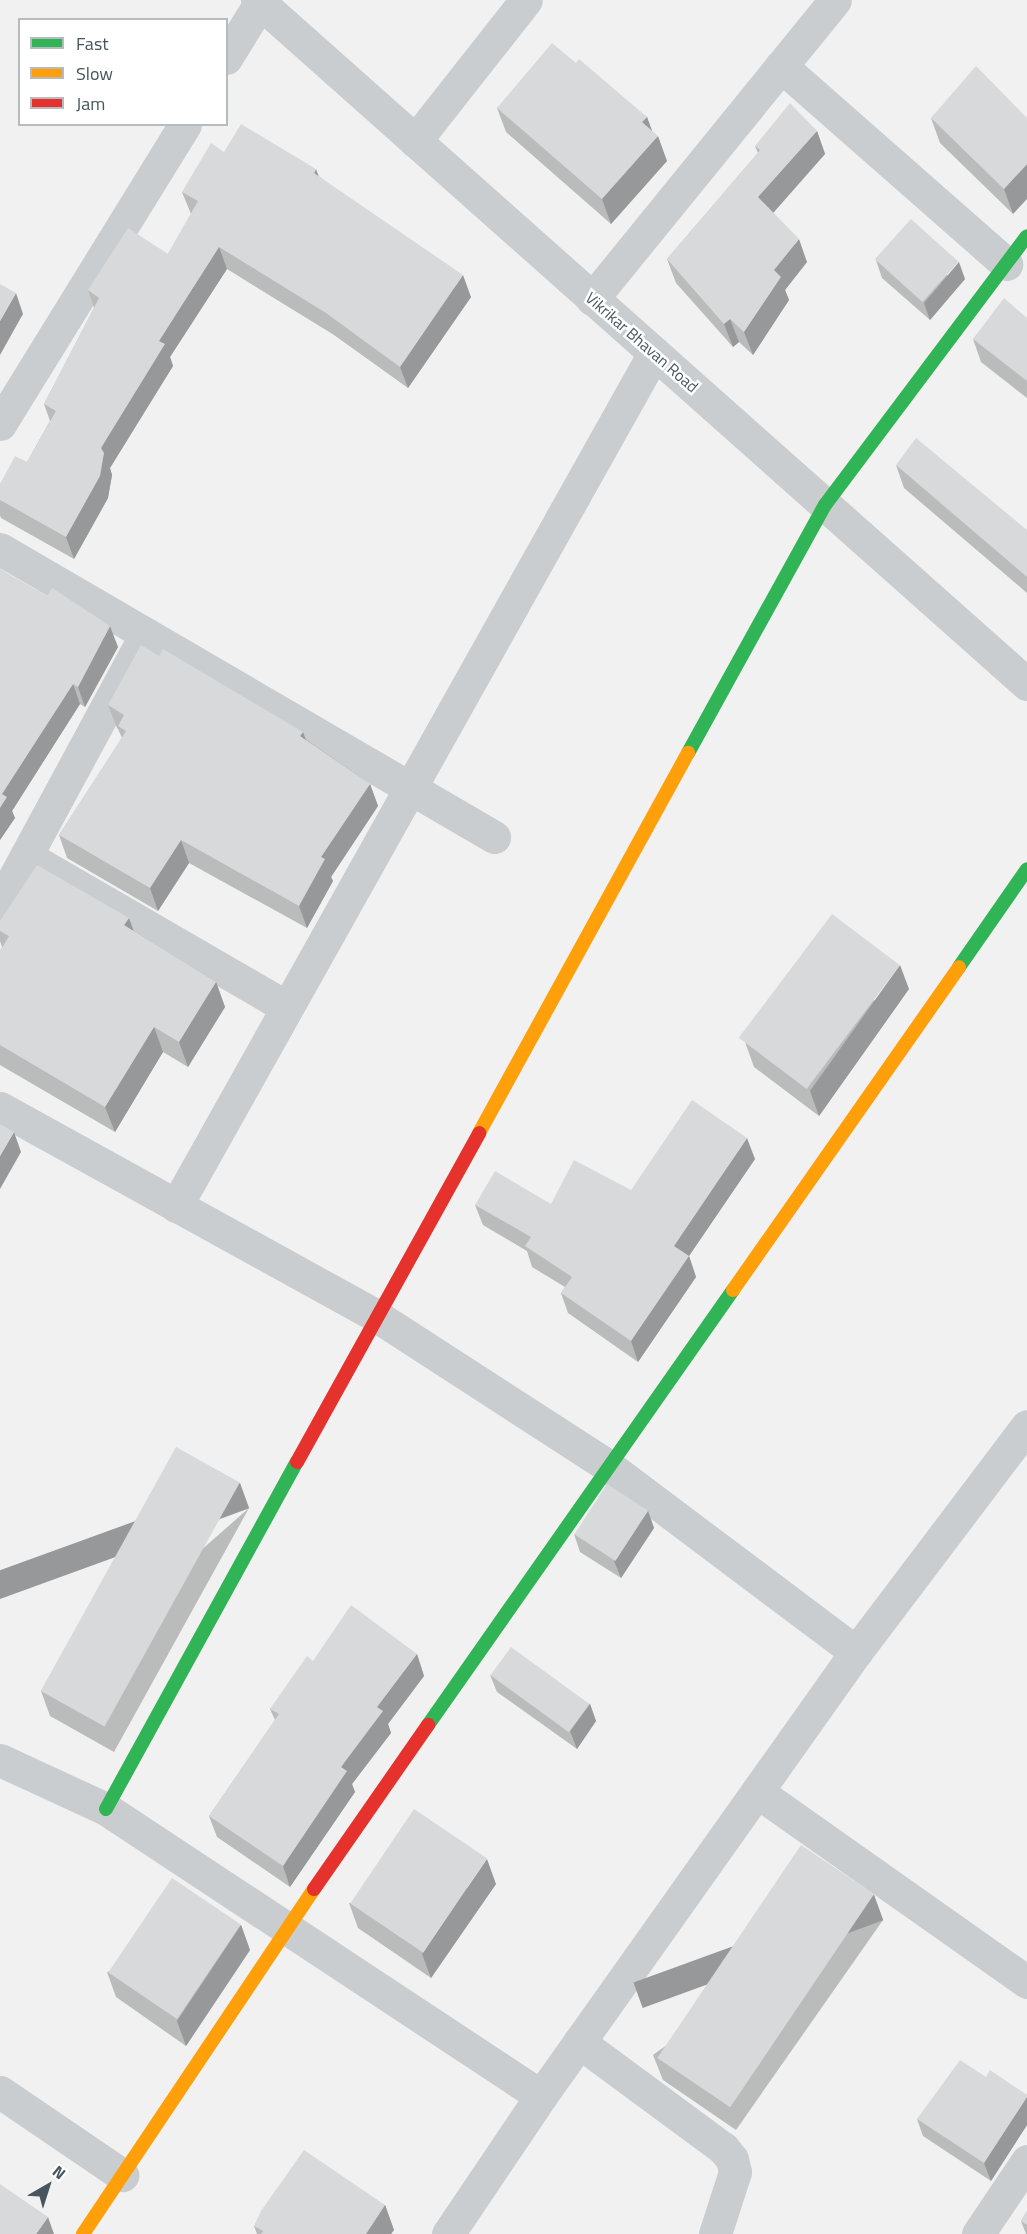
<!DOCTYPE html>
<style>
body{margin:0}
#map{position:relative;width:1027px;height:2234px;overflow:hidden;background:#f2f1f1;font-family:"Titillium Web",sans-serif}
div>[style]{position:absolute}
.street>*{height:33px;margin:-16.5px;padding:0 16.5px;transform-origin:16.5px;border-radius:16.5px;background:#cacdcf}
.fast>*{height:14px;margin:-7px;padding:0 7px;transform-origin:7px;border-radius:7px;background:#30b455}
.slow>*{height:14px;margin:-7px;padding:0 7px;transform-origin:7px;border-radius:7px;background:#ff9f0a}
.jam>*{height:14px;margin:-7px;padding:0 7px;transform-origin:7px;border-radius:7px;background:#e5322d}
.wall>*{inset:0;background:#babbbb}
.shaded-wall>*{inset:0;background:#979899;transform-origin:0 0}
.building>*{inset:0;background:#d8d9da;transform-origin:0 0}
span{translate:-50% -50%;white-space:nowrap;text-align:center;line-height:1.15;-webkit-text-stroke:5px #fff;paint-order:stroke}
.street-label{font-size:16px;color:#47555e}
.legend{position:absolute;left:18px;top:18px;width:210px;height:108px;box-sizing:border-box;background:#fff;border:2px solid #b5bbbf;margin:0;padding:8px 10px;list-style:none;font-size:18px;color:#47555e}
.legend li{display:flex;align-items:center;gap:12px;height:30px}
.legend b{width:30px;border:2px solid #b5bbbf}
.north{position:absolute;left:18px;top:2156px;width:60px;height:60px;-webkit-text-stroke:4px #fff;paint-order:stroke;rotate:39deg;font-size:16px;font-weight:700;line-height:24px;text-align:center;color:#47555e}
.north::after{content:'';display:block;margin:auto;width:21px;height:27px;background:#47555e;clip-path:polygon(50% 0,100% 100%,50% 72%,0 100%)}
</style>
<div id="map">
<div class="street">
<i style="left:257px;top:0;width:1030px;rotate:41.62deg"></i>
<i style="left:226px;top:58px;width:65px;rotate:-58.3deg"></i>
<i style="left:781px;top:66px;width:300px;rotate:41.3deg"></i>
<i style="left:415px;top:141px;width:179px;rotate:-51.8deg"></i>
<i style="left:592px;top:299px;width:385px;rotate:-50.9deg"></i>
<i style="left:0;top:424px;width:352px;rotate:-58.3deg"></i>
<i style="left:0;top:549px;width:572px;rotate:30.24deg"></i>
<i style="left:26px;top:856px;width:301px;rotate:30.1deg"></i>
<i style="left:0;top:904px;width:307px;rotate:-61.6deg"></i>
<i style="left:0;top:1108px;width:432px;rotate:28.9deg"></i>
<i style="left:378px;top:1317px;width:274px;rotate:32.9deg"></i>
<i style="left:608px;top:1466px;width:310px;rotate:36.9deg"></i>
<i style="left:176px;top:1206px;width:978px;rotate:-60.73deg"></i>
<i style="left:0;top:1760px;width:117px;rotate:24.8deg"></i>
<i style="left:106px;top:1809px;width:521px;rotate:33.42deg"></i>
<i style="left:759px;top:1793px;width:328px;rotate:35.2deg"></i>
<i style="left:579px;top:2042px;width:179px;rotate:36.4deg"></i>
<i style="left:723px;top:2148px;width:14px;rotate:51deg"></i>
<i style="left:732px;top:2159px;width:13px;rotate:77deg"></i>
<i style="left:735px;top:2172px;width:65px;rotate:107.9deg"></i>
<i style="left:0;top:2092px;width:148px;rotate:34.2deg"></i>
<i style="left:448px;top:2234px;width:166px;rotate:-56deg"></i>
<i style="left:541px;top:2096px;width:544px;rotate:-54.65deg"></i>
<i style="left:856px;top:1652px;width:283px;rotate:-52.9deg"></i>
<i style="left:978px;top:2234px;width:88px;rotate:-56.1deg"></i>
</div>
<div class="fast">
<i style="left:688px;top:753px;width:283px;rotate:-61.1deg"></i>
<i style="left:825px;top:505px;width:336px;rotate:-53.1deg"></i>
<i style="left:959px;top:967px;width:119px;rotate:-55.2deg"></i>
<i style="left:428px;top:1725px;width:531px;rotate:-54.96deg"></i>
<i style="left:106px;top:1809px;width:396px;rotate:-61.2deg"></i>
</div>
<div class="slow">
<i style="left:479px;top:1133px;width:434px;rotate:-61.2deg"></i>
<i style="left:733px;top:1290px;width:394px;rotate:-55deg"></i>
<i style="left:83px;top:2234px;width:415px;rotate:-56.2deg"></i>
</div>
<div class="jam">
<i style="left:297px;top:1462px;width:376px;rotate:-61deg"></i>
<i style="left:314px;top:1889px;width:200px;rotate:-55.2deg"></i>
</div>
<div class="wall">
<i style="clip-path:polygon(576px 63px,647px 117px,652px 131px,667px 161px,611px 224px,506px 132px,497px 108px)"></i>
<i style="clip-path:polygon(931px 118px,1027px 118px,1013px 214px,940px 143px)"></i>
<i style="clip-path:polygon(817px 131px,825px 154px,773px 213px,807px 262px,785px 290px,789px 300px,753px 355px,739px 342px,733px 347px,676px 283px,667px 259px,758px 153px,755px 146px)"></i>
<i style="clip-path:polygon(224px 152px,320px 177px,471px 297px,408px 388px,334px 335px,227px 269px,170px 357px,173px 366px,110px 468px,112px 475px,108px 498px,74px 559px,1px 518px,0 515px,0 484px,27px 462px,50px 421px,44px 404px,94px 308px,88px 290px,168px 254px,191px 214px,182px 192px)"></i>
<i style="clip-path:polygon(876px 260px,965px 279px,930px 320px,882px 278px)"></i>
<i style="clip-path:polygon(1027px 318px,1027px 398px,981px 362px,973px 339px)"></i>
<i style="clip-path:polygon(896px 465px,1027px 530px,1027px 593px,904px 488px)"></i>
<i style="clip-path:polygon(0 569px,118px 647px,85px 707px,80px 704px,12px 811px,15px 818px,0 840px)"></i>
<i style="clip-path:polygon(159px 656px,306px 739px,370px 784px,378px 806px,331px 877px,333px 881px,307px 928px,189px 863px,158px 911px,67px 858px,59px 835px,122px 738px,118px 729px,117px 728px,108px 705px)"></i>
<i style="clip-path:polygon(0 921px,134px 931px,216px 982px,225px 1007px,188px 1067px,163px 1052px,115px 1132px,0 1065px,0 951px,2px 947px,0 941px)"></i>
<i style="clip-path:polygon(909px 989px,819px 1116px,754px 1067px,745px 1042px)"></i>
<i style="clip-path:polygon(755px 1159px,689px 1256px,696px 1277px,638px 1362px,568px 1313px,561px 1293px,565px 1287px,532px 1267px,527px 1251px,483px 1225px,475px 1205px,551px 1204px,631px 1190px)"></i>
<i style="clip-path:polygon(249px 1508px,114px 1752px,50px 1716px,41px 1691px)"></i>
<i style="clip-path:polygon(648px 1511px,654px 1528px,621px 1578px,580px 1552px,574px 1534px)"></i>
<i style="clip-path:polygon(417px 1654px,424px 1676px,388px 1724px,391px 1733px,352px 1784px,355px 1792px,290px 1887px,217px 1837px,209px 1816px,275px 1720px,270px 1709px,313px 1661px)"></i>
<i style="clip-path:polygon(490px 1675px,590px 1704px,596px 1721px,577px 1749px,497px 1692px)"></i>
<i style="clip-path:polygon(496px 1884px,431px 1978px,358px 1928px,349px 1903px)"></i>
<i style="clip-path:polygon(874px 1895px,883px 1920px,736px 2130px,663px 2080px,653px 2055px)"></i>
<i style="clip-path:polygon(241px 1925px,250px 1950px,186px 2046px,116px 1997px,107px 1972px)"></i>
<i style="clip-path:polygon(986px 2077px,1027px 2095px,1027px 2125px,991px 2181px,923px 2136px,917px 2119px)"></i>
<i style="clip-path:polygon(385px 2205px,394px 2230px,391px 2234px,257px 2234px,254px 2226px)"></i>
<i style="clip-path:polygon(1027px 2211px,1027px 2234px,1026px 2234px,1021px 2221px)"></i>
</div>
<div class="shaded-wall">
<i style="clip-path:polygon(647px 117px,655px 139px,658px 136px,667px 161px,611px 224px,602px 199px,642px 122px)"></i>
<i style="clip-path:polygon(817px 131px,825px 154px,766px 221px,758px 197px)"></i>
<i style="clip-path:polygon(1027px 164px,1027px 199px,1013px 214px,1004px 189px)"></i>
<i style="clip-path:polygon(316px 169px,324px 190px,314px 173px)"></i>
<i style="clip-path:polygon(799px 239px,807px 262px,785px 290px,789px 300px,753px 355px,744px 332px,774px 270px)"></i>
<i style="clip-path:polygon(219px 247px,227px 269px,170px 357px,173px 366px,110px 468px,112px 475px,108px 498px,74px 559px,66px 537px,101px 448px,159px 341px)"></i>
<i style="clip-path:polygon(959px 262px,965px 279px,930px 320px,924px 303px)"></i>
<i style="clip-path:polygon(463px 275px,471px 297px,408px 388px,400px 367px)"></i>
<i style="clip-path:polygon(16px 293px,23px 314px,0 355px,0 321px)"></i>
<i style="clip-path:polygon(730px 319px,739px 342px,733px 347px,724px 324px)"></i>
<i style="clip-path:polygon(110px 626px,118px 647px,85px 707px,78px 687px)"></i>
<i style="clip-path:polygon(73px 684px,80px 704px,12px 811px,15px 818px,0 840px,0 808px,2px 794px)"></i>
<i style="clip-path:polygon(303px 732px,311px 754px,300px 736px)"></i>
<i style="clip-path:polygon(370px 784px,378px 806px,331px 877px,333px 881px,307px 928px,299px 906px,321px 857px)"></i>
<i style="clip-path:polygon(181px 840px,189px 863px,158px 911px,150px 888px)"></i>
<i style="clip-path:polygon(129px 918px,138px 943px,124px 925px)"></i>
<i style="clip-path:polygon(900px 965px,909px 989px,819px 1116px,810px 1091px)"></i>
<i style="clip-path:polygon(216px 982px,225px 1007px,188px 1067px,179px 1042px)"></i>
<i style="clip-path:polygon(154px 1027px,163px 1052px,115px 1132px,105px 1107px)"></i>
<i style="clip-path:polygon(14px 1132px,21px 1152px,0 1189px,0 1156px)"></i>
<i style="clip-path:polygon(747px 1138px,755px 1159px,689px 1256px,696px 1277px,638px 1362px,631px 1341px,674px 1246px)"></i>
<i style="left:240px;top:1483px;width:27px;height:279px;rotate:70deg"></i>
<i style="clip-path:polygon(648px 1511px,654px 1528px,621px 1578px,614px 1561px)"></i>
<i style="clip-path:polygon(417px 1654px,424px 1676px,388px 1724px,391px 1733px,352px 1784px,355px 1792px,290px 1887px,283px 1866px,377px 1707px)"></i>
<i style="clip-path:polygon(590px 1704px,596px 1721px,577px 1749px,570px 1731px)"></i>
<i style="clip-path:polygon(487px 1859px,496px 1884px,431px 1978px,422px 1954px)"></i>
<i style="left:874px;top:1895px;width:27px;height:256px;rotate:70deg"></i>
<i style="clip-path:polygon(241px 1925px,250px 1950px,186px 2046px,177px 2021px)"></i>
<i style="clip-path:polygon(1027px 2097px,1027px 2125px,991px 2181px,984px 2163px)"></i>
<i style="clip-path:polygon(385px 2205px,394px 2230px,391px 2234px,366px 2234px)"></i>
<i style="clip-path:polygon(48px 2217px,54px 2234px,36px 2234px)"></i>
</div>
<div class="building">
<i style="clip-path:polygon(552px 43px,576px 63px,579px 59px,647px 117px,642px 122px,658px 136px,602px 199px,497px 108px)"></i>
<i style="clip-path:polygon(976px 66px,1027px 118px,1027px 164px,1004px 189px,931px 118px)"></i>
<i style="clip-path:polygon(790px 103px,817px 131px,758px 197px,799px 239px,774px 270px,781px 277px,744px 332px,730px 319px,724px 324px,667px 259px,760px 150px,755px 146px)"></i>
<i style="clip-path:polygon(241px 124px,316px 169px,314px 173px,463px 275px,400px 367px,326px 313px,219px 247px,159px 341px,165px 344px,101px 448px,104px 453px,100px 476px,66px 537px,0 500px,0 484px,15px 456px,27px 462px,56px 411px,44px 404px,99px 298px,88px 290px,128px 228px,168px 254px,198px 201px,182px 192px,211px 143px,224px 152px)"></i>
<i style="left:911px;top:219px;width:64px;height:54px;rotate:42deg"></i>
<i style="clip-path:polygon(0 284px,16px 293px,0 321px)"></i>
<i style="clip-path:polygon(1004px 298px,1027px 318px,1027px 381px,973px 339px)"></i>
<i style="clip-path:polygon(916px 438px,1027px 530px,1027px 577px,896px 465px)"></i>
<i style="clip-path:polygon(0 569px,47px 596px,52px 588px,110px 626px,78px 687px,73px 684px,2px 794px,7px 797px,0 808px)"></i>
<i style="clip-path:polygon(141px 645px,159px 656px,163px 649px,303px 732px,300px 736px,370px 784px,321px 857px,325px 859px,299px 906px,181px 840px,150px 888px,59px 835px,126px 731px,118px 726px,124px 715px,108px 705px)"></i>
<i style="clip-path:polygon(37px 865px,129px 918px,124px 925px,216px 982px,179px 1042px,154px 1027px,105px 1107px,0 1045px,0 951px,9px 936px,0 931px,0 921px)"></i>
<i style="left:832px;top:914px;width:85px;height:155px;rotate:37deg"></i>
<i style="clip-path:polygon(692px 1100px,747px 1138px,674px 1246px,689px 1256px,631px 1341px,561px 1293px,572px 1277px,525px 1246px,531px 1237px,475px 1205px,495px 1171px,551px 1204px,574px 1160px,631px 1190px)"></i>
<i style="clip-path:polygon(0 1124px,14px 1132px,0 1156px)"></i>
<i style="left:176px;top:1447px;width:73px;height:279px;rotate:29deg"></i>
<i style="left:607px;top:1484px;width:49px;height:60px;rotate:33deg"></i>
<i style="clip-path:polygon(351px 1605px,417px 1654px,377px 1707px,383px 1711px,341px 1767px,347px 1771px,283px 1866px,209px 1816px,279px 1714px,270px 1709px,307px 1656px,313px 1661px)"></i>
<i style="left:511px;top:1647px;width:97px;height:35px;rotate:36deg"></i>
<i style="left:414px;top:1809px;width:88px;height:114px;rotate:34deg"></i>
<i style="left:801px;top:1845px;width:88px;height:257px;rotate:34deg"></i>
<i style="left:172px;top:1878px;width:83px;height:114px;rotate:34deg"></i>
<i style="clip-path:polygon(960px 2060px,986px 2077px,990px 2070px,1027px 2095px,1027px 2097px,984px 2163px,917px 2119px)"></i>
<i style="clip-path:polygon(304px 2150px,385px 2205px,366px 2234px,261px 2234px,263px 2231px,254px 2226px,261px 2211px)"></i>
<i style="clip-path:polygon(0 2184px,48px 2217px,36px 2234px,0 2234px)"></i>
<i style="clip-path:polygon(1027px 2211px,1027px 2225px,1021px 2221px)"></i>
</div>
<div class="street-label">
<span style="left:642px;top:342px;rotate:41deg">Vikrikar Bhavan Road</span>
</div>
<ul class="legend">
<li><b style="height:8px;background:#30b455"></b>Fast</li>
<li><b style="height:8px;background:#ff9f0a"></b>Slow</li>
<li><b style="height:8px;background:#e5322d"></b>Jam</li>
</ul>
<div class="north">N</div>
</div>
